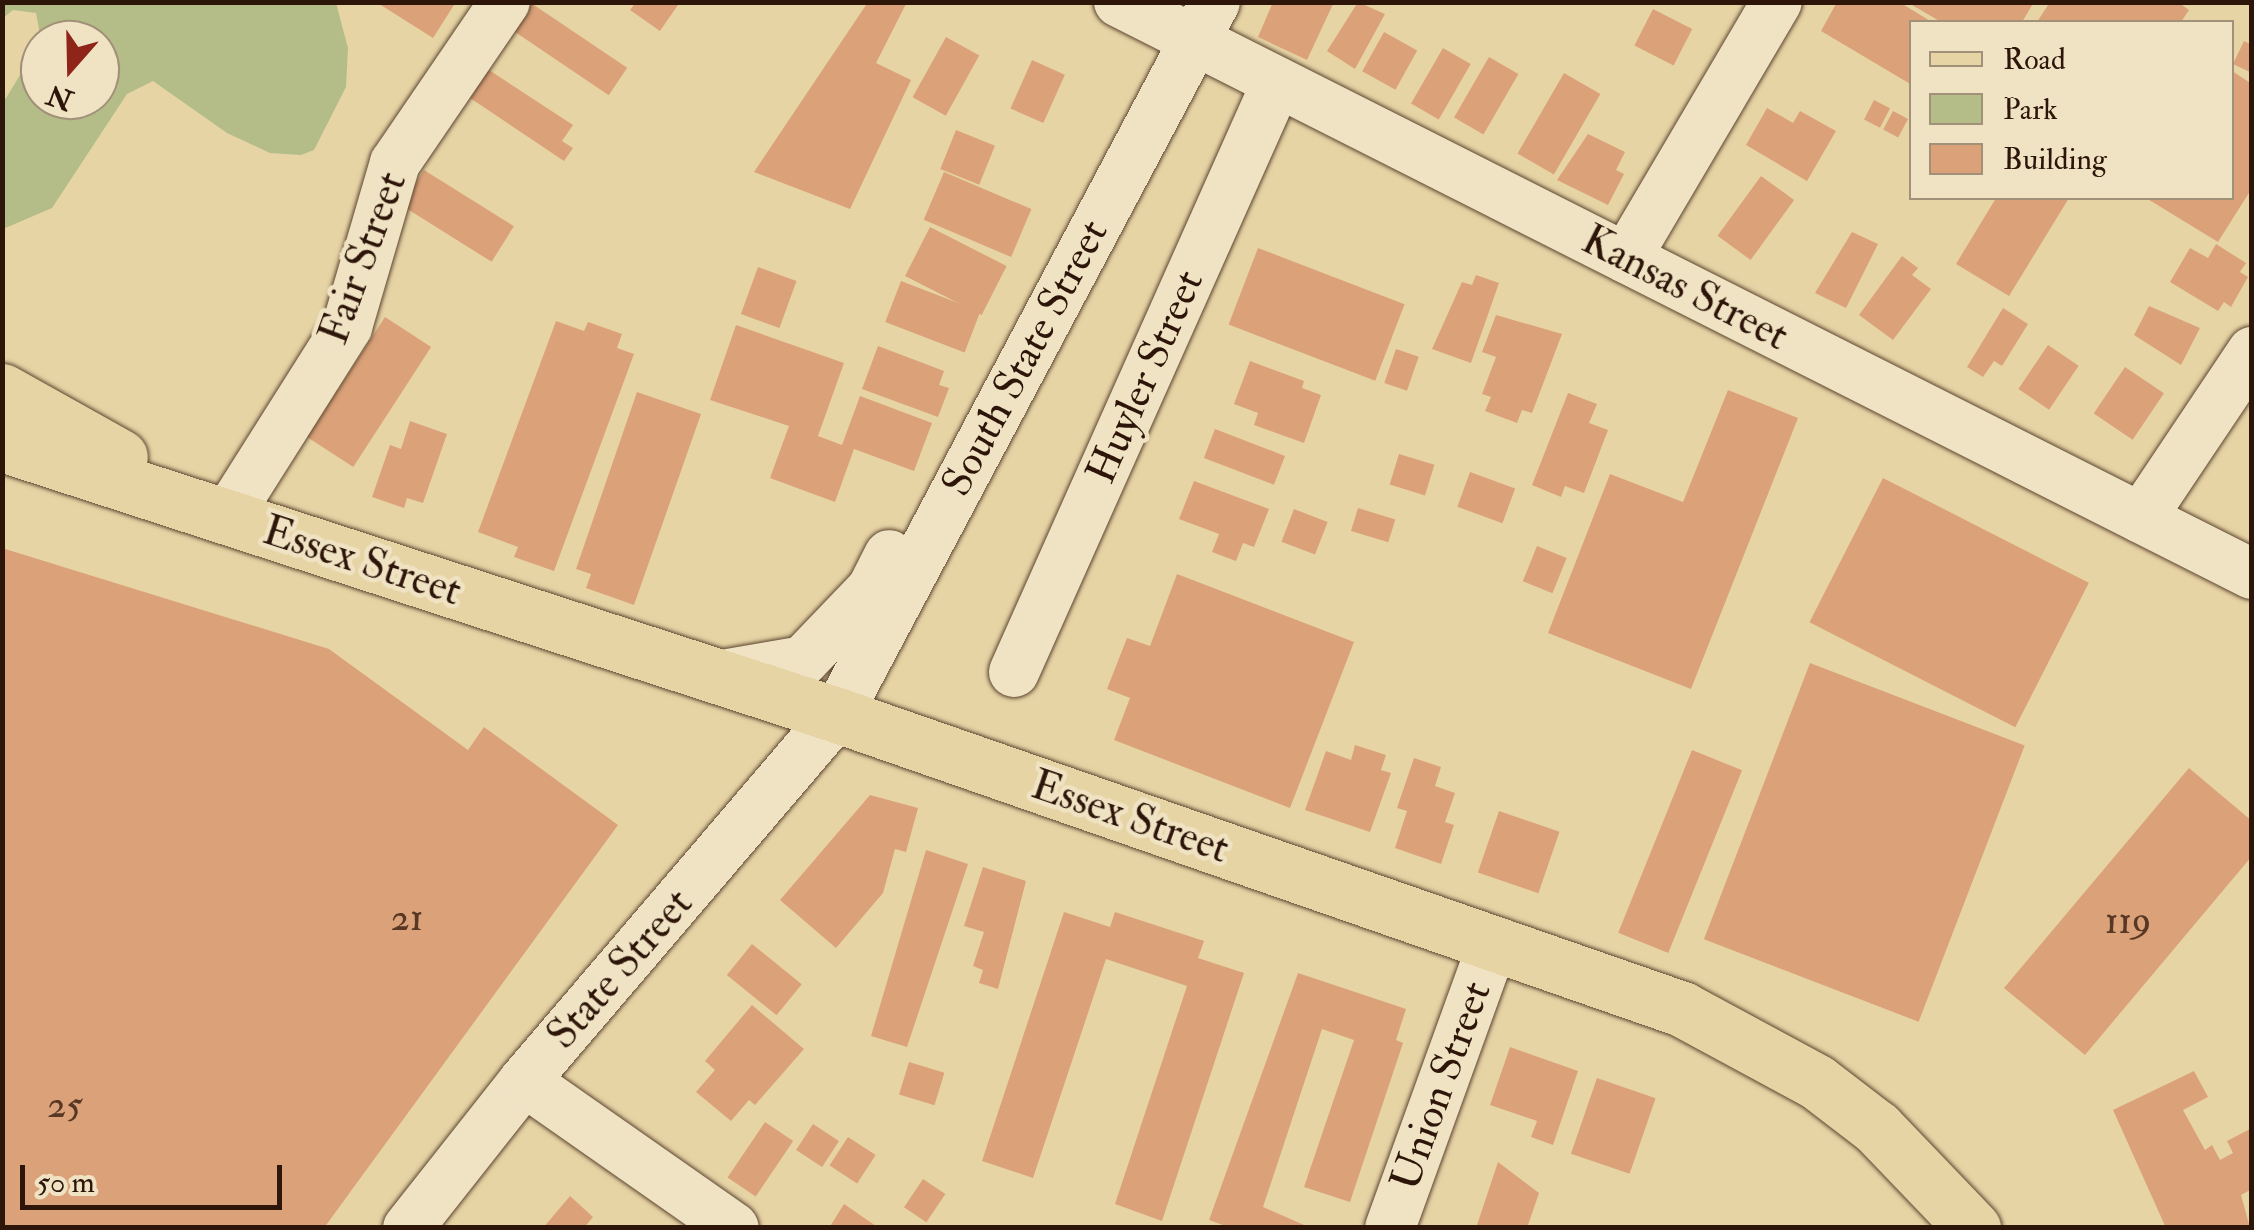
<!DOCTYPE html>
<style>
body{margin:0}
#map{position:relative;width:2254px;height:1230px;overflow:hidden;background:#e7d4a5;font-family:"IM FELL Double Pica",serif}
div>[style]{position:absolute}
.green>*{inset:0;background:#b4bd87}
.building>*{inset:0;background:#dba279;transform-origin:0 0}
.roads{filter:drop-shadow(0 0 2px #5c4530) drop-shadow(0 0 2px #5c4530)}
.minor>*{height:50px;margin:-25px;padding:0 25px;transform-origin:25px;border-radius:25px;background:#efe3c4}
.major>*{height:55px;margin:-27.5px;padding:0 27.5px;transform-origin:27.5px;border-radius:27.5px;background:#e7d4a5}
span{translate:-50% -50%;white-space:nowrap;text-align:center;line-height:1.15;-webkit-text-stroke:9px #efe3c4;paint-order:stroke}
.number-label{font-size:38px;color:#583825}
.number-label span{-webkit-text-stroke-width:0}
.street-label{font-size:42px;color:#2d1509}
.frame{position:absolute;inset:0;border:5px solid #2d1509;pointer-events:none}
.legend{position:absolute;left:1909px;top:20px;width:325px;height:180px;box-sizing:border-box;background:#efe3c4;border:2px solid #a19179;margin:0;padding:12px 18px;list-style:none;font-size:30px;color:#2d1509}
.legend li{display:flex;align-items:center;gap:20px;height:50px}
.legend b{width:50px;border:2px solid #a19179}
.north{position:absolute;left:20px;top:20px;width:100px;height:100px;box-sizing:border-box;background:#efe3c4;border:2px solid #a19179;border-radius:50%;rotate:200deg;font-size:28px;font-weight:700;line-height:40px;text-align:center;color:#2d1509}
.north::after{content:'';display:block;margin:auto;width:35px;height:45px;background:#8f2418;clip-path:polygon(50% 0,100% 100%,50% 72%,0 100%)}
.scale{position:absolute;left:20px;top:1165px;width:262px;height:45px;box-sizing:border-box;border:5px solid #2d1509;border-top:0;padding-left:12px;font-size:30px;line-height:35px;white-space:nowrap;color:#2d1509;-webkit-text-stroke:8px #efe3c4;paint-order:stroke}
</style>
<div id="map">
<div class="green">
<i style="clip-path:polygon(3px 2px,336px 3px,348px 48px,346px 87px,314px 150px,301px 155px,270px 153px,227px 133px,153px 81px,127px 94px,52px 208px,3px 229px,3px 103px,40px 42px,40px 100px,100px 100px,100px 40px,41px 40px,36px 13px,13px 10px,3px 18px)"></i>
</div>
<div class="building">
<i style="clip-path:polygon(376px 2px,450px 2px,454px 5px,433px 38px)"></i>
<i style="clip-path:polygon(636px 2px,680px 2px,660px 31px,630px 10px)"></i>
<i style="clip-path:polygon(868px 2px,907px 2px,876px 63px,911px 80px,850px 209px,754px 172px)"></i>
<i style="clip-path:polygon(1273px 2px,1334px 2px,1307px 60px,1258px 37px)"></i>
<i style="clip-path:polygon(1358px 2px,1385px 14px,1355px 69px,1327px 51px)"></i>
<i style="clip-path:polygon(1837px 2px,1899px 2px,1932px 22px,1912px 22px,1912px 85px,1821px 31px)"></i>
<i style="clip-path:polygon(1907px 2px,2034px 2px,2022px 22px,1941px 22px)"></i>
<i style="clip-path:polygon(2050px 2px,2178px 2px,2189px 10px,2181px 22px,2037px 22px)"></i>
<i style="left:531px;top:3px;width:116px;height:33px;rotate:34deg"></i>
<i style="left:1653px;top:9px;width:44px;height:41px;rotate:27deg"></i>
<i style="left:1384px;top:32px;width:38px;height:45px;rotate:29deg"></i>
<i style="left:946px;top:37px;width:38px;height:69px;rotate:29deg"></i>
<i style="clip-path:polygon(2244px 41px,2252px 45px,2252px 73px,2233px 64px)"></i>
<i style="left:1443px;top:48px;width:32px;height:64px;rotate:30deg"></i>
<i style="left:1489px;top:57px;width:34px;height:70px;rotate:30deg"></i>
<i style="left:1032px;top:60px;width:36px;height:53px;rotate:24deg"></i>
<i style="clip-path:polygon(489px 70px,573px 125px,562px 141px,573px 148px,564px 161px,470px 98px)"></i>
<i style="clip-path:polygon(2232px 71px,2252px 84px,2252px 188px,2218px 242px,2146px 198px,2232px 198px)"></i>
<i style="left:1564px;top:73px;width:42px;height:93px;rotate:30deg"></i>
<i style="left:1874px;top:100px;width:18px;height:22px;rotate:27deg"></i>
<i style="clip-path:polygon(1767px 108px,1793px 123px,1800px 111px,1836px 131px,1807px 181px,1746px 145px)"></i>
<i style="left:1893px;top:111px;width:17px;height:21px;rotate:28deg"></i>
<i style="left:956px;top:130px;width:42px;height:42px;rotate:22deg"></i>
<i style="clip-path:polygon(1588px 134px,1625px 152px,1616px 170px,1624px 174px,1608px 205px,1557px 180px)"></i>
<i style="left:424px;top:170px;width:106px;height:42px;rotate:32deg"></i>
<i style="left:944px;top:172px;width:95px;height:52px;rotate:23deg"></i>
<i style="left:1761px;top:176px;width:41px;height:74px;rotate:36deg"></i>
<i style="clip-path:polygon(1996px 198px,2069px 198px,2009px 296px,1956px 264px)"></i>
<i style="left:930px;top:227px;width:86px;height:55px;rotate:27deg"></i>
<i style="clip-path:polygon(1852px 232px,1878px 244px,1846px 308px,1815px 293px)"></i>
<i style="clip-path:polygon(2216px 244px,2246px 263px,2240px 272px,2248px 277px,2231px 307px,2224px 302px,2218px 311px,2170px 282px,2190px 248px,2208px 258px)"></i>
<i style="left:1258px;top:248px;width:157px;height:82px;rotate:21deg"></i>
<i style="clip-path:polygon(1902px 256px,1918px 268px,1912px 275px,1931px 289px,1893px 340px,1859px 315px)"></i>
<i style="left:758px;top:267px;width:41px;height:50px;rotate:20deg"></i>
<i style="clip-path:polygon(1476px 275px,1499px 283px,1471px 363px,1432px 349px,1462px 282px,1472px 285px)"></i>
<i style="left:901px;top:281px;width:85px;height:44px;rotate:21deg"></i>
<i style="clip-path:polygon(2149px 306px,2200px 328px,2181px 365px,2134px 335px)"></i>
<i style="clip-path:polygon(2003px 308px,2028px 324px,2002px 366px,1994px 361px,1983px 377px,1967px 367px)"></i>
<i style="clip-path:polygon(1496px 315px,1562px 334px,1532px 413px,1522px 410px,1517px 423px,1485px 411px,1491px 397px,1482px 394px,1496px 357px,1482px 352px)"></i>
<i style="left:385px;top:317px;width:55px;height:143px;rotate:33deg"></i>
<i style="clip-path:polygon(556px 321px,584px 331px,588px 322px,622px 334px,617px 348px,634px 354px,554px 571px,514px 557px,518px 547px,478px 532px)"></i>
<i style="clip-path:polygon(736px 325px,844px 363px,818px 436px,842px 445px,860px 396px,932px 423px,914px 471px,854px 449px,835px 502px,770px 478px,789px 426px,710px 400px)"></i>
<i style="left:2048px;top:345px;width:37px;height:53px;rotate:34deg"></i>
<i style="clip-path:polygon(878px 346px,944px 371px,939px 385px,949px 388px,938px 417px,862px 389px)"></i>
<i style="left:1396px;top:349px;width:24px;height:36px;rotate:19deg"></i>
<i style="clip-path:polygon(1250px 361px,1304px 381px,1302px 388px,1321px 395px,1304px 443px,1254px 425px,1258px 413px,1234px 404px)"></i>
<i style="left:2125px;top:367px;width:47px;height:56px;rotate:34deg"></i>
<i style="clip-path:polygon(1728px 390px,1798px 418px,1691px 689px,1548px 633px,1610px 474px,1683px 502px)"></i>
<i style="clip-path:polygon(637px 392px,701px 414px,634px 605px,586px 588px,591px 574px,576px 569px)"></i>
<i style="clip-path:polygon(1568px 393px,1597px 404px,1589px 423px,1608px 430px,1584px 493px,1565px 486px,1561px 497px,1532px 485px)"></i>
<i style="clip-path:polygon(410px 421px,447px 434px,423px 503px,407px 498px,404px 508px,372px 497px,390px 445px,401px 449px)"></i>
<i style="left:1215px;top:429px;width:75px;height:31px;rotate:21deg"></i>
<i style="left:1399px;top:454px;width:37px;height:32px;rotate:17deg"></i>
<i style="left:1470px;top:472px;width:48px;height:37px;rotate:20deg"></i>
<i style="left:1883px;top:478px;width:231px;height:162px;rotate:27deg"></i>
<i style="clip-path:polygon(1194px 481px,1269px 509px,1254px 547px,1243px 543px,1236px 561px,1212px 552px,1219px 534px,1179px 519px)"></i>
<i style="left:1358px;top:508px;width:39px;height:24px;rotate:17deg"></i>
<i style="left:1294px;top:509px;width:36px;height:35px;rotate:21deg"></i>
<i style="left:1537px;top:546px;width:32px;height:38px;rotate:22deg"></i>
<i style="clip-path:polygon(2px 548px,329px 649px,468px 750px,484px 727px,618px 825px,324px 1228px,2px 1228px)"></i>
<i style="clip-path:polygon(1177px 574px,1354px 642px,1290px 808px,1114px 740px,1130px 698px,1107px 689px,1127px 638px,1150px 646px)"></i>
<i style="left:1810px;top:663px;width:230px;height:296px;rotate:21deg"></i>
<i style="clip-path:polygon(1355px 745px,1386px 755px,1381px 770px,1391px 773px,1370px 832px,1305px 810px,1326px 751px,1351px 760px)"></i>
<i style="left:1692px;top:750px;width:54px;height:197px;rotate:22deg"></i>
<i style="clip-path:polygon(1414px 758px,1441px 767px,1435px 786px,1455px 793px,1445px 822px,1454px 825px,1441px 864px,1395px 848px,1407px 811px,1397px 808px)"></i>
<i style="clip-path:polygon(2189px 768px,2252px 821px,2252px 856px,2085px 1055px,2004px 988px)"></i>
<i style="clip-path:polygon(870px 795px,918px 808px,906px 852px,895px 849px,883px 893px,836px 948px,780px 900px)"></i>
<i style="left:1499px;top:811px;width:64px;height:65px;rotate:19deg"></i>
<i style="clip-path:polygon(926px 850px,968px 864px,907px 1047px,871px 1036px)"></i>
<i style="clip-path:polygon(983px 867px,1026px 881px,998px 989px,979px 983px,983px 970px,973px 966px,984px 932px,964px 926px)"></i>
<i style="clip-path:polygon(1064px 912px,1110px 927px,1115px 912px,1204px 941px,1198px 958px,1244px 973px,1162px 1221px,1115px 1204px,1187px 986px,1106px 959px,1033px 1178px,982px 1161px)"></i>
<i style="left:752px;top:944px;width:64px;height:40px;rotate:39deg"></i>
<i style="clip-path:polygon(1298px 973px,1406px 1009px,1396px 1040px,1403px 1043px,1350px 1202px,1304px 1187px,1354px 1040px,1322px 1029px,1263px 1207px,1311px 1228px,1231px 1228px,1209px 1220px)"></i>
<i style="clip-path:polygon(752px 1005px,804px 1049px,755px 1105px,749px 1100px,731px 1121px,696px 1092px,715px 1070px,705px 1061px)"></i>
<i style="clip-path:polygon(1510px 1047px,1578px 1071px,1553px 1145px,1531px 1137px,1537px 1121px,1490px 1105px)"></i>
<i style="left:909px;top:1062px;width:37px;height:34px;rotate:17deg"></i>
<i style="clip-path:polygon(2194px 1071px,2208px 1097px,2183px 1110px,2205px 1150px,2212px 1145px,2220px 1160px,2233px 1153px,2227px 1141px,2252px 1128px,2252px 1189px,2241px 1195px,2250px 1228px,2166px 1228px,2113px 1110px)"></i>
<i style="left:1597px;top:1078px;width:62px;height:80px;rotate:19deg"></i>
<i style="left:765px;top:1122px;width:34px;height:67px;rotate:34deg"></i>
<i style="left:813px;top:1124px;width:31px;height:31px;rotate:33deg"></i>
<i style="left:848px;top:1137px;width:33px;height:34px;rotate:33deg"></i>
<i style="clip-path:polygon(1498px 1162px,1539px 1193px,1527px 1228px,1476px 1228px)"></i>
<i style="left:923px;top:1179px;width:27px;height:34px;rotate:34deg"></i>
<i style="clip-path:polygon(570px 1196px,593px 1217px,584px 1228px,543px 1228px)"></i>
<i style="clip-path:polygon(844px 1204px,879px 1228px,829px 1228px)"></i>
</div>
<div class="roads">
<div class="minor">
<i style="left:1119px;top:2px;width:1269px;rotate:26.79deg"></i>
<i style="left:1626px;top:258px;width:297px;rotate:-59.5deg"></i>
<i style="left:227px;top:517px;width:225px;rotate:-57.7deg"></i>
<i style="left:347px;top:327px;width:171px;rotate:-73.7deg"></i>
<i style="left:395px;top:163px;width:195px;rotate:-55.7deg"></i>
<i style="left:2141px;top:518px;width:200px;rotate:-56.2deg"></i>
<i style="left:1014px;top:672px;width:646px;rotate:-65.97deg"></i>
<i style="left:717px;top:676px;width:87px;rotate:-9.9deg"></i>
<i style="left:803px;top:661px;width:100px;rotate:-46.2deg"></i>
<i style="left:872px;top:589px;width:38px;rotate:-63deg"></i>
<i style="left:524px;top:1081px;width:256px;rotate:35deg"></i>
<i style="left:408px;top:1228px;width:187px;rotate:-51.7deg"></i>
<i style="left:524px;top:1081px;width:482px;rotate:-49.5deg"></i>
<i style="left:837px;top:715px;width:807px;rotate:-62.07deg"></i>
<i style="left:1390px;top:1228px;width:302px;rotate:-70.1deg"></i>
</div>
<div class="major">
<i style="left:2px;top:391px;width:135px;rotate:29.2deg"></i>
<i style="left:2px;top:444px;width:878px;rotate:17.98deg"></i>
<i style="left:837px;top:715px;width:895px;rotate:19.18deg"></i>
<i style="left:1682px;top:1009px;width:153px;rotate:28.4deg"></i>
<i style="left:1817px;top:1082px;width:76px;rotate:37.5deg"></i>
<i style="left:1877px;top:1128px;width:139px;rotate:46.2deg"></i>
</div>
</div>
<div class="number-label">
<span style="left:407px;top:919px">21</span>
<span style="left:2128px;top:922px">119</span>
<span style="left:65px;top:1106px">25</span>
</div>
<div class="street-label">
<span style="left:363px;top:258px;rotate:-70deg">Fair Street</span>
<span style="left:1685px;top:288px;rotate:27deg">Kansas Street</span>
<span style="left:1025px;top:358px;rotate:-62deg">South State Street</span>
<span style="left:1145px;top:377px;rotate:-66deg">Huyler Street</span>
<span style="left:362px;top:561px;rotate:18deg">Essex Street</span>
<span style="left:1130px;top:817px;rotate:19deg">Essex Street</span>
<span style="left:620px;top:969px;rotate:-49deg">State Street</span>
<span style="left:1441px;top:1086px;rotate:-70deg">Union Street</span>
</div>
<div class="frame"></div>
<ul class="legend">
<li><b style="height:12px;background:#e7d4a5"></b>Road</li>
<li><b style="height:28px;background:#b4bd87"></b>Park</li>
<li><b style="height:28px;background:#dba279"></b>Building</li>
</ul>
<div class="north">N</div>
<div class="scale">50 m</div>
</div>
